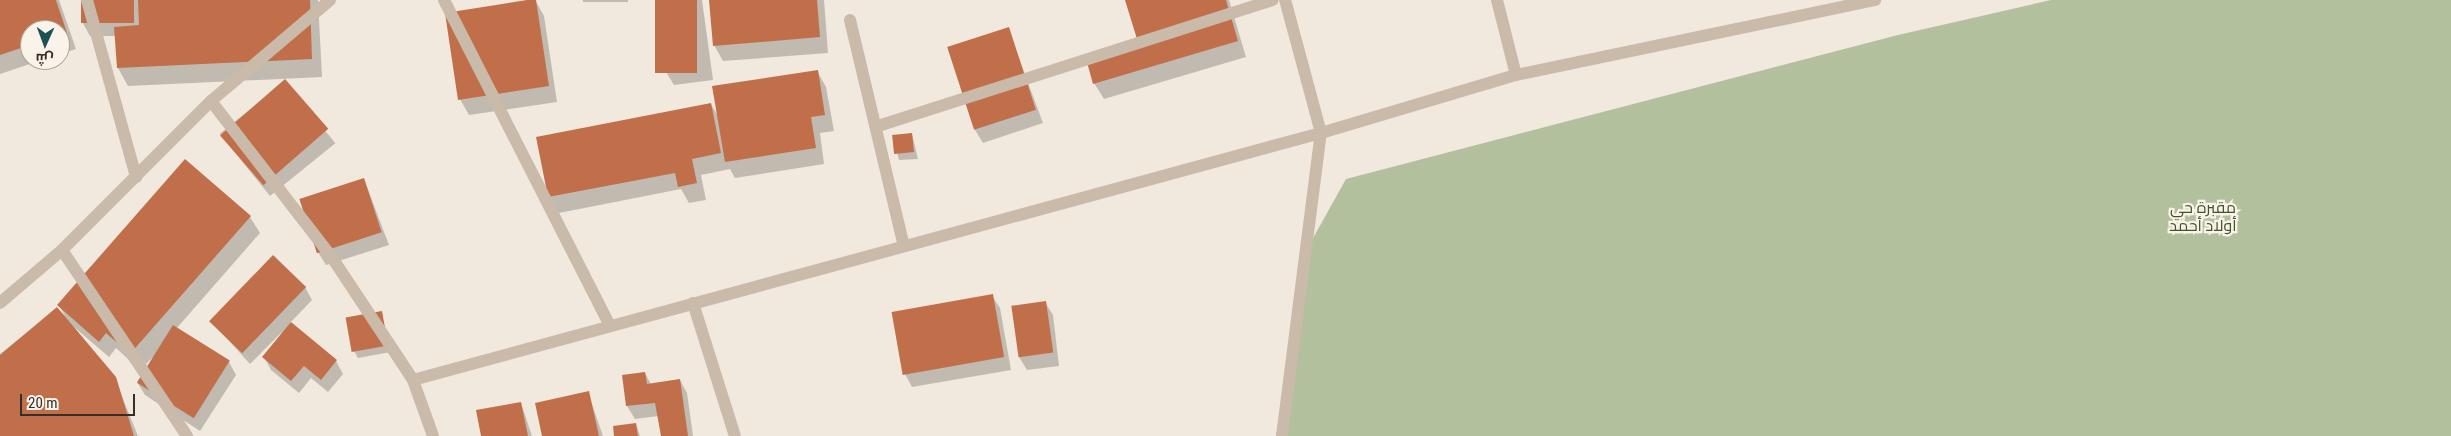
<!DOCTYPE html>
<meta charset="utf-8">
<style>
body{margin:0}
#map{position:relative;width:2451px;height:436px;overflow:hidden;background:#f1e9dd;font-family:"Roboto Condensed",Cairo,sans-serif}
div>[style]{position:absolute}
.green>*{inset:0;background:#b2c09d}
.shadow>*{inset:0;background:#0003;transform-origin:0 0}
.building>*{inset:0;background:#c16f4b;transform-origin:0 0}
.minor>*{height:12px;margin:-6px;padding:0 6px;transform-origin:6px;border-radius:6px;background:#c9baa9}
span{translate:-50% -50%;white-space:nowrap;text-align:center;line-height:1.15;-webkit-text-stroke:4.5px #f9f3e9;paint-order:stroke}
.park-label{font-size:16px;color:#43542e}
.north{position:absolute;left:20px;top:20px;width:50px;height:50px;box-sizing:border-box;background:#f9f3e9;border:1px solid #aba49c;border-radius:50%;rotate:182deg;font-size:14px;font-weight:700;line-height:20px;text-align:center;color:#362e29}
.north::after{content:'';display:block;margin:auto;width:18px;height:22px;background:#204f56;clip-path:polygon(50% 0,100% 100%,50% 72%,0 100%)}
.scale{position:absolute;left:20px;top:394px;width:115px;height:22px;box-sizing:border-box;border:2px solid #362e29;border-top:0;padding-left:6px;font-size:15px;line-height:18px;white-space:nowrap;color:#362e29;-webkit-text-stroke:4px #f9f3e9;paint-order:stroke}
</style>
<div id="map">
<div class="green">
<i style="clip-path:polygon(2051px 0,2451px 0,2451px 436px,1276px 436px,1312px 240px,1346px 179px,1898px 35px)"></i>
</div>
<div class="shadow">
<i style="clip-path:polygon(0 0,59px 0,76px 49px,60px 54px,60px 30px,30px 30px,30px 60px,42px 60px,0 74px)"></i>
<i style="clip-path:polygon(82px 0,318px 0,322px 77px,128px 86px,118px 68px,116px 36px,90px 36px,83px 23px)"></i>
<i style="clip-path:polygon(535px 0,544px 16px,557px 102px,469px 115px,460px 99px)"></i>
<i style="left:583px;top:0;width:45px;height:2px"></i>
<i style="clip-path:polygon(656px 0,702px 0,713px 80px,674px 85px,666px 72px)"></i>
<i style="clip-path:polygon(711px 0,824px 0,828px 53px,723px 61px,714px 45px)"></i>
<i style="clip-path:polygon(1126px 0,1229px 0,1246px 57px,1104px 99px,1094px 83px,1139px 40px)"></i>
<i style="clip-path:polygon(1008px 29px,1043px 123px,983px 143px,975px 130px)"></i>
<i style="clip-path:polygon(817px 71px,826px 87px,834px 131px,820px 133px,824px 164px,735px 178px,730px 169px,701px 175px,706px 200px,689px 203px,681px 189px,559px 213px,549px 196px,711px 104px,719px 118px)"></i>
<i style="left:285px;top:81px;width:80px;height:84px;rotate:51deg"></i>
<i style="clip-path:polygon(912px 134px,918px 159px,899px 160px,893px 136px)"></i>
<i style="clip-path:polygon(186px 161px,250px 217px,260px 233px,176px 329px,229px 362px,236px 375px,200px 431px,145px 395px,137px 382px,154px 356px,140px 370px,116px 348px,109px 357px,74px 327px,114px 377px,138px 436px,0 436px,0 354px,57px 308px,65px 316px,59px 305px)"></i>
<i style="clip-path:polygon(364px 179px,389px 245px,326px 265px,318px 252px)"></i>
<i style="clip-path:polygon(305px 287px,312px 300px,290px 323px,336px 361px,343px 374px,328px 392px,311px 378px,299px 393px,271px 370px,264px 357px,283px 331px,250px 364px,211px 321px)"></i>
<i style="clip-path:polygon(992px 296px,1000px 308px,1011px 370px,912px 387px,905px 374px,894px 313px)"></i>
<i style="clip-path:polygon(1045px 302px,1053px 315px,1059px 366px,1027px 370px,1019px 357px)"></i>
<i style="clip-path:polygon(381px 312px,391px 352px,358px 358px,354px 351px)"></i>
<i style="clip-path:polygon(645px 373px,651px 384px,680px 380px,687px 393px,693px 436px,662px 436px,659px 416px,635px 419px,627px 406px,623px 376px)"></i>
<i style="clip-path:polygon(588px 393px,603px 436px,544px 436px)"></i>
<i style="clip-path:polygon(521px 403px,532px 436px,482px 436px)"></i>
<i style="clip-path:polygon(636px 424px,640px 436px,615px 436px)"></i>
</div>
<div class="building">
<i style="clip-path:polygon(0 0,56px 0,67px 33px,30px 30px,30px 45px,0 55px)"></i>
<i style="left:81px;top:0;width:53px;height:23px"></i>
<i style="clip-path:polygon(138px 0,310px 0,312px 59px,117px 68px,114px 27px,139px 25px)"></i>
<i style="clip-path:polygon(527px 0,536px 0,549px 86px,458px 100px,445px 13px)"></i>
<i style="left:655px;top:0;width:42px;height:73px"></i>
<i style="clip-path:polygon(709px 0,817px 0,820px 37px,713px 46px)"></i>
<i style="clip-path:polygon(1125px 0,1226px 0,1238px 41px,1093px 84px,1085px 55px,1137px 39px)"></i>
<i style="left:1009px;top:27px;width:87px;height:65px;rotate:72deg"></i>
<i style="clip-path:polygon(818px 70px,825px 115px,811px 117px,816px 148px,725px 162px,712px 86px)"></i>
<i style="left:285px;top:79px;width:66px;height:86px;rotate:49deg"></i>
<i style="clip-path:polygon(711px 103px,721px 153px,692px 159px,697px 183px,678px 187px,675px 173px,548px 197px,536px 137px)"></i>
<i style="left:912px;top:133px;width:19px;height:20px;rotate:84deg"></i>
<i style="clip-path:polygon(185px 159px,251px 216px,130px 354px,106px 333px,99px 342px,57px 305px)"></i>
<i style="left:364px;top:178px;width:57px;height:68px;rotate:72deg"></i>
<i style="left:273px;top:255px;width:46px;height:92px;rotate:44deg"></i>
<i style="left:993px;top:294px;width:64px;height:103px;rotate:80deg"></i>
<i style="left:1046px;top:301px;width:52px;height:35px;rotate:82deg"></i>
<i style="clip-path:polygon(57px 307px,116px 377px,134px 436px,0 436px,0 355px)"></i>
<i style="left:382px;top:311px;width:35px;height:37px;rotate:80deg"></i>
<i style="clip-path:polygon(291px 322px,337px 360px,321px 380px,304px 366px,291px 381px,262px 357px)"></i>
<i style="left:173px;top:325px;width:67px;height:68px;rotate:32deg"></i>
<i style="clip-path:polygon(645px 372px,647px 384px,680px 379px,688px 436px,661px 436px,655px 403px,626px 406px,622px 375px)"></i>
<i style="clip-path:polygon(589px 391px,599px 436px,542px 436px,535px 403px)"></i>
<i style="clip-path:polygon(521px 402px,528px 436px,481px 436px,476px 410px)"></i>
<i style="clip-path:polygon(636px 423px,638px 436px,614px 436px,613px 426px)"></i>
</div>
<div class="minor">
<i style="left:87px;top:0;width:184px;rotate:74.5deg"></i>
<i style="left:444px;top:0;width:366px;rotate:63deg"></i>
<i style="left:1497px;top:0;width:77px;rotate:75.8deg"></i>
<i style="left:850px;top:20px;width:232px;rotate:76.6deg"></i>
<i style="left:211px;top:101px;width:200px;rotate:52.3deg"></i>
<i style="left:333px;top:259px;width:145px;rotate:56.5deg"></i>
<i style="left:413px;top:380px;width:59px;rotate:70.3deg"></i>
<i style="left:878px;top:126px;width:414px;rotate:-17.7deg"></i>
<i style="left:62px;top:250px;width:224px;rotate:56.1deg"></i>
<i style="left:0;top:303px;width:82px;rotate:-40.5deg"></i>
<i style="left:62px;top:250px;width:211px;rotate:-45deg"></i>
<i style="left:211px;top:101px;width:156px;rotate:-40.3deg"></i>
<i style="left:693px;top:303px;width:139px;rotate:72.5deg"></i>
<i style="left:413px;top:380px;width:941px;rotate:-15.22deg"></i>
<i style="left:1321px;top:133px;width:138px;rotate:-105.1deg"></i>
<i style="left:1282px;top:436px;width:305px;rotate:-82.7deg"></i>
<i style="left:1321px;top:133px;width:203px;rotate:-16.6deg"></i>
<i style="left:1516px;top:75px;width:367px;rotate:-11.8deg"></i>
</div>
<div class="park-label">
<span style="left:2203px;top:217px">مقبرة حي<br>أولاد أحمد</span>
</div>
<div class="north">ش</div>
<div class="scale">20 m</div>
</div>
